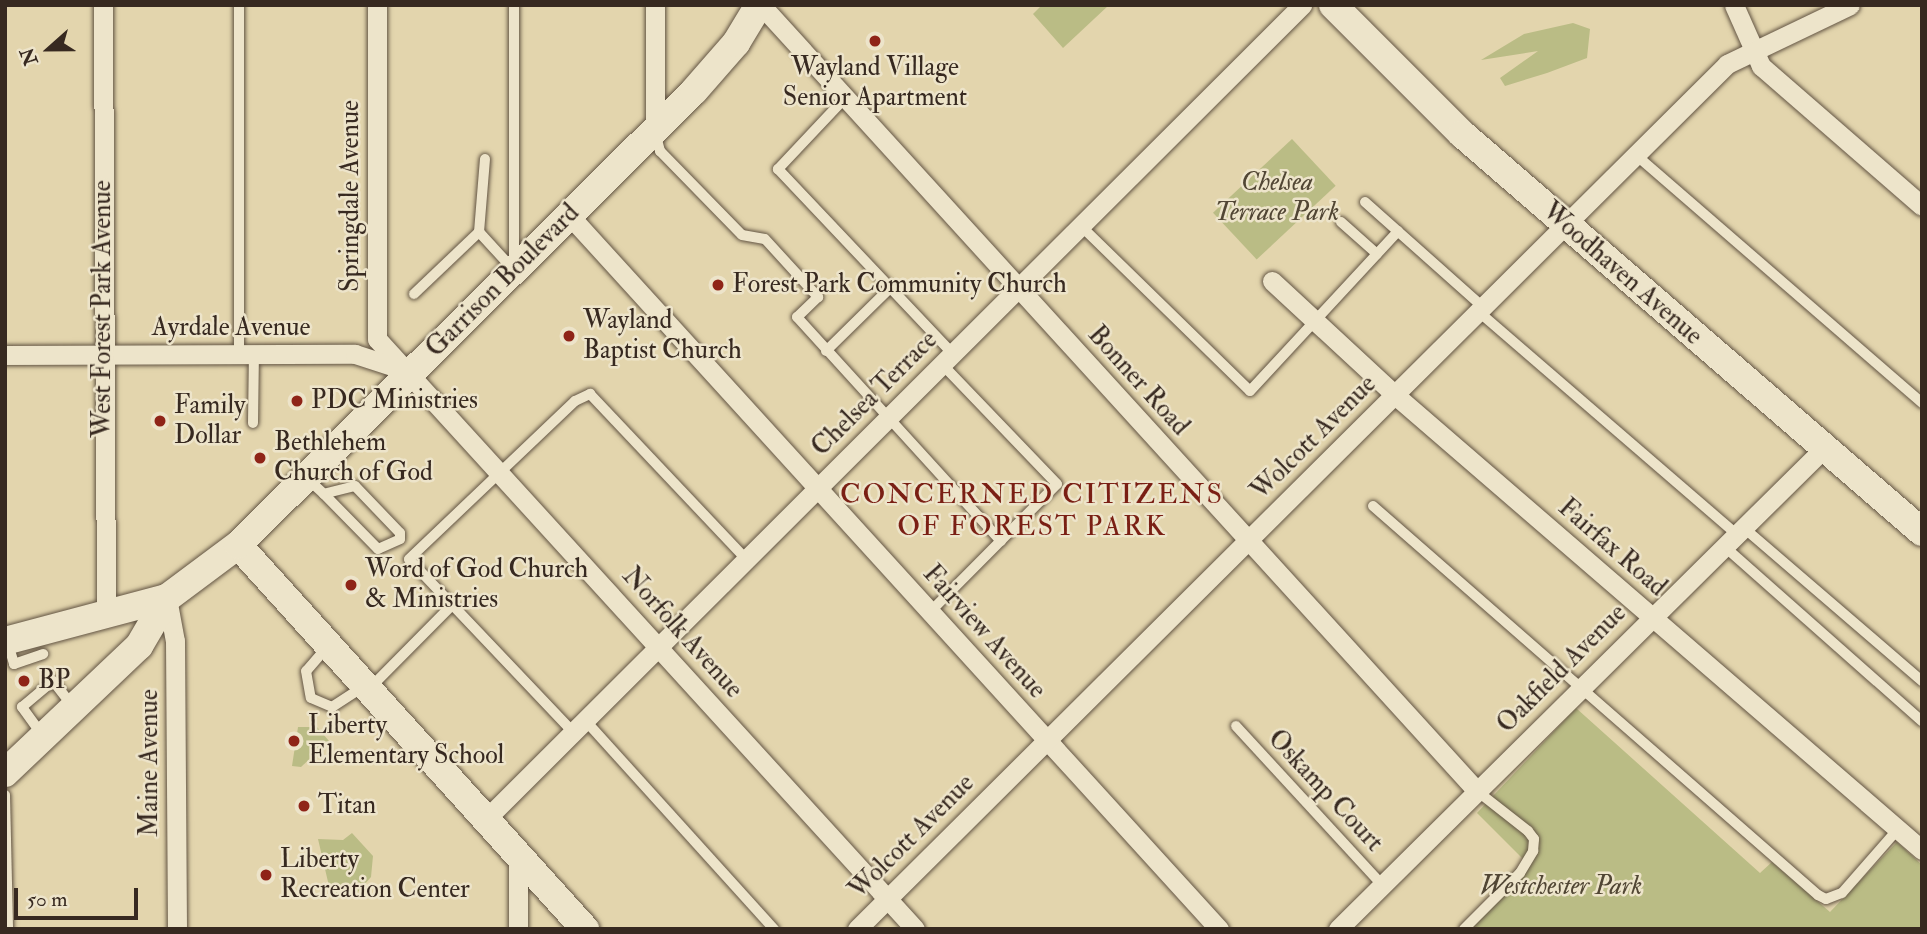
<!DOCTYPE html>
<style>
body{margin:0}
#map{position:relative;width:1927px;height:934px;overflow:hidden;background:#e3d5ad;font-family:"IM FELL Double Pica",serif}
div>[style]{position:absolute}
.green>*{inset:0;background:#babc85;transform-origin:0 0}
.roads{filter:drop-shadow(0 0 2px #625443) drop-shadow(0 0 2px #625443)}
.lane>*{height:10px;margin:-5px;padding:0 5px;transform-origin:5px;border-radius:5px;background:#ede4ca}
.street>*{height:19px;margin:-9.5px;padding:0 9.5px;transform-origin:9.5px;border-radius:9.5px;background:#ede4ca}
.secondary>*{height:28px;margin:-14px;padding:0 14px;transform-origin:14px;border-radius:14px;background:#ede4ca}
.dots>*{width:19px;height:19px;translate:-50% -50%;box-sizing:border-box;border:4px solid #ede4ca;border-radius:50%}
span{translate:-50% -50%;white-space:nowrap;text-align:center;line-height:1.15;-webkit-text-stroke:5px #ede4ca;paint-order:stroke}
.poi-label{font-size:26px;color:#372920}
.left{translate:0 -50%;text-align:left}
.park-label{font-size:26px;color:#514634;font-style:italic}
.street-label{font-size:26px;color:#372920}
.neighbourhood-label{font-size:28px;color:#7a1f14;letter-spacing:2px}
.frame{position:absolute;inset:0;border:7px solid #372920;pointer-events:none}
.north{position:absolute;left:14px;top:14px;width:70px;height:70px;-webkit-text-stroke:5px #ede4ca;paint-order:stroke;rotate:249deg;font-size:19px;font-weight:700;line-height:28px;text-align:center;color:#372920}
.north::after{content:'';display:block;margin:auto;width:24px;height:32px;background:#372920;clip-path:polygon(50% 0,100% 100%,50% 72%,0 100%)}
.scale{position:absolute;left:14px;top:888px;width:124px;height:32px;box-sizing:border-box;border:4px solid #372920;border-top:0;padding-left:9px;font-size:21px;line-height:24px;white-space:nowrap;color:#372920;-webkit-text-stroke:5px #ede4ca;paint-order:stroke}
</style>
<div id="map">
<div class="green">
<i style="clip-path:polygon(1042px 5px,1109px 5px,1063px 48px,1033px 14px)"></i>
<i style="clip-path:polygon(1573px 23px,1590px 29px,1587px 58px,1547px 73px,1505px 86px,1500px 78px,1538px 51px,1481px 60px,1524px 34px)"></i>
<i style="left:1292px;top:139px;width:64px;height:108px;rotate:47deg"></i>
<i style="clip-path:polygon(1576px 708px,1760px 873px,1772px 862px,1830px 912px,1897px 842px,1922px 865px,1922px 929px,1458px 929px,1526px 862px,1477px 813px)"></i>
<i style="clip-path:polygon(298px 727px,317px 727px,329px 741px,301px 767px,292px 766px)"></i>
<i style="clip-path:polygon(352px 833px,373px 856px,371px 877px,357px 893px,332px 899px,318px 839px,343px 840px)"></i>
</div>
<div class="roads">
<div class="lane">
<i style="left:239px;top:5px;width:349px;rotate:90deg"></i>
<i style="left:845px;top:98px;width:98px;rotate:133.3deg"></i>
<i style="left:778px;top:169px;width:255px;rotate:46.6deg"></i>
<i style="left:656px;top:136px;width:16px;rotate:75deg"></i>
<i style="left:660px;top:151px;width:117px;rotate:45.7deg"></i>
<i style="left:742px;top:235px;width:23px;rotate:10deg"></i>
<i style="left:765px;top:239px;width:79px;rotate:47.6deg"></i>
<i style="left:818px;top:297px;width:29px;rotate:136deg"></i>
<i style="left:797px;top:317px;width:303px;rotate:47.7deg"></i>
<i style="left:1636px;top:155px;width:379px;rotate:40.9deg"></i>
<i style="left:485px;top:159px;width:73px;rotate:94.7deg"></i>
<i style="left:479px;top:232px;width:49px;rotate:47.5deg"></i>
<i style="left:1365px;top:202px;width:158px;rotate:41.7deg"></i>
<i style="left:1341px;top:222px;width:48px;rotate:41.6deg"></i>
<i style="left:1081px;top:226px;width:236px;rotate:44.3deg"></i>
<i style="left:1250px;top:391px;width:218px;rotate:-47.2deg"></i>
<i style="left:514px;top:264px;width:259px;rotate:-90deg"></i>
<i style="left:414px;top:294px;width:90px;rotate:-43.6deg"></i>
<i style="left:1479px;top:312px;width:341px;rotate:40.8deg"></i>
<i style="left:826px;top:351px;width:90px;rotate:-44.5deg"></i>
<i style="left:253px;top:423px;width:69px;rotate:-89.2deg"></i>
<i style="left:309px;top:480px;width:21px;rotate:43deg"></i>
<i style="left:324px;top:494px;width:77px;rotate:45.5deg"></i>
<i style="left:378px;top:549px;width:24px;rotate:-24deg"></i>
<i style="left:400px;top:539px;width:6px;rotate:-90deg"></i>
<i style="left:400px;top:533px;width:65px;rotate:-133.8deg"></i>
<i style="left:355px;top:486px;width:32px;rotate:166deg"></i>
<i style="left:1373px;top:506px;width:591px;rotate:41.16deg"></i>
<i style="left:1818px;top:895px;width:9px;rotate:27deg"></i>
<i style="left:1826px;top:899px;width:17px;rotate:-21deg"></i>
<i style="left:1842px;top:893px;width:85px;rotate:-48.8deg"></i>
<i style="left:1744px;top:528px;width:235px;rotate:40.7deg"></i>
<i style="left:1725px;top:547px;width:263px;rotate:41.5deg"></i>
<i style="left:930px;top:612px;width:180px;rotate:-45.2deg"></i>
<i style="left:1057px;top:484px;width:166px;rotate:-133.8deg"></i>
<i style="left:8px;top:644px;width:21px;rotate:73deg"></i>
<i style="left:14px;top:664px;width:31px;rotate:-19deg"></i>
<i style="left:328px;top:646px;width:33px;rotate:131deg"></i>
<i style="left:306px;top:671px;width:27px;rotate:80deg"></i>
<i style="left:311px;top:698px;width:23px;rotate:23deg"></i>
<i style="left:332px;top:707px;width:38px;rotate:-33deg"></i>
<i style="left:369px;top:689px;width:118px;rotate:-45.3deg"></i>
<i style="left:585px;top:720px;width:282px;rotate:47.9deg"></i>
<i style="left:1236px;top:726px;width:216px;rotate:47.4deg"></i>
<i style="left:573px;top:732px;width:238px;rotate:-133.5deg"></i>
<i style="left:409px;top:559px;width:229px;rotate:-43.6deg"></i>
<i style="left:575px;top:401px;width:17px;rotate:-25deg"></i>
<i style="left:590px;top:394px;width:227px;rotate:46.6deg"></i>
<i style="left:43px;top:736px;width:36px;rotate:-126deg"></i>
<i style="left:22px;top:707px;width:40px;rotate:-40deg"></i>
<i style="left:53px;top:681px;width:31px;rotate:52deg"></i>
<i style="left:5px;top:795px;width:134px;rotate:88.7deg"></i>
<i style="left:1464px;top:929px;width:79px;rotate:-45deg"></i>
<i style="left:1520px;top:873px;width:26px;rotate:-59deg"></i>
<i style="left:1533px;top:851px;width:12px;rotate:-85deg"></i>
<i style="left:1534px;top:839px;width:10px;rotate:-127deg"></i>
<i style="left:1528px;top:831px;width:65px;rotate:-141.9deg"></i>
</div>
<div class="street">
<i style="left:103px;top:5px;width:608px;rotate:89.72deg"></i>
<i style="left:377px;top:5px;width:334px;rotate:90deg"></i>
<i style="left:377px;top:339px;width:798px;rotate:47.64deg"></i>
<i style="left:761px;top:5px;width:1063px;rotate:47.67deg"></i>
<i style="left:1734px;top:5px;width:67px;rotate:66.1deg"></i>
<i style="left:1761px;top:66px;width:213px;rotate:41deg"></i>
<i style="left:655px;top:129px;width:124px;rotate:-90deg"></i>
<i style="left:569px;top:215px;width:966px;rotate:47.69deg"></i>
<i style="left:1272px;top:281px;width:168px;rotate:42.8deg"></i>
<i style="left:1395px;top:395px;width:696px;rotate:40.81deg"></i>
<i style="left:5px;top:355px;width:350px;rotate:-0.2deg"></i>
<i style="left:355px;top:354px;width:55px;rotate:18.1deg"></i>
<i style="left:167px;top:598px;width:44px;rotate:79.5deg"></i>
<i style="left:175px;top:641px;width:288px;rotate:89.6deg"></i>
<i style="left:486px;top:819px;width:1153px;rotate:-44.93deg"></i>
<i style="left:518px;top:855px;width:74px;rotate:90deg"></i>
<i style="left:857px;top:929px;width:1227px;rotate:-44.83deg"></i>
<i style="left:1727px;top:64px;width:136px;rotate:-25.6deg"></i>
<i style="left:1338px;top:929px;width:684px;rotate:-44.7deg"></i>
</div>
<div class="secondary">
<i style="left:1333px;top:5px;width:182px;rotate:45deg"></i>
<i style="left:1462px;top:134px;width:608px;rotate:40.87deg"></i>
<i style="left:238px;top:545px;width:518px;rotate:47.9deg"></i>
<i style="left:5px;top:641px;width:168px;rotate:-14.9deg"></i>
<i style="left:167px;top:598px;width:89px;rotate:-36.7deg"></i>
<i style="left:238px;top:545px;width:643px;rotate:-44.87deg"></i>
<i style="left:694px;top:91px;width:64px;rotate:-48.8deg"></i>
<i style="left:736px;top:43px;width:44px;rotate:-58.8deg"></i>
<i style="left:5px;top:773px;width:185px;rotate:-43.5deg"></i>
<i style="left:139px;top:646px;width:56px;rotate:-59.7deg"></i>
</div>
</div>
<div class="dots">
<i style="left:875px;top:41px;background:#8f2418"></i>
<i style="left:718px;top:285px;background:#8f2418"></i>
<i style="left:569px;top:336px;background:#8f2418"></i>
<i style="left:297px;top:401px;background:#8f2418"></i>
<i style="left:160px;top:421px;background:#8f2418"></i>
<i style="left:260px;top:458px;background:#8f2418"></i>
<i style="left:351px;top:585px;background:#8f2418"></i>
<i style="left:24px;top:681px;background:#8f2418"></i>
<i style="left:294px;top:741px;background:#8f2418"></i>
<i style="left:304px;top:806px;background:#8f2418"></i>
<i style="left:266px;top:875px;background:#8f2418"></i>
</div>
<div class="poi-label">
<span style="left:875px;top:83px">Wayland Village<br>Senior Apartment</span>
<span class="left" style="left:732px;top:285px">Forest Park Community Church</span>
<span class="left" style="left:583px;top:336px">Wayland<br>Baptist Church</span>
<span class="left" style="left:311px;top:401px">PDC Ministries</span>
<span class="left" style="left:174px;top:421px">Family<br>Dollar</span>
<span class="left" style="left:274px;top:458px">Bethlehem<br>Church of God</span>
<span class="left" style="left:365px;top:585px">Word of God Church<br>&amp; Ministries</span>
<span class="left" style="left:38px;top:681px">BP</span>
<span class="left" style="left:308px;top:741px">Liberty<br>Elementary School</span>
<span class="left" style="left:318px;top:806px">Titan</span>
<span class="left" style="left:280px;top:875px">Liberty<br>Recreation Center</span>
</div>
<div class="park-label">
<span style="left:1277px;top:198px">Chelsea<br>Terrace Park</span>
<span style="left:1561px;top:887px">Westchester Park</span>
</div>
<div class="street-label">
<span style="left:351px;top:196px;rotate:-90deg">Springdale Avenue</span>
<span style="left:1622px;top:274px;rotate:41deg">Woodhaven Avenue</span>
<span style="left:503px;top:281px;rotate:-45deg">Garrison Boulevard</span>
<span style="left:103px;top:309px;rotate:-90deg">West Forest Park Avenue</span>
<span style="left:231px;top:328px">Ayrdale Avenue</span>
<span style="left:1138px;top:381px;rotate:48deg">Bonner Road</span>
<span style="left:875px;top:394px;rotate:-45deg">Chelsea Terrace</span>
<span style="left:1314px;top:438px;rotate:-45deg">Wolcott Avenue</span>
<span style="left:1612px;top:548px;rotate:41deg">Fairfax Road</span>
<span style="left:984px;top:632px;rotate:48deg">Fairview Avenue</span>
<span style="left:682px;top:633px;rotate:48deg">Norfolk Avenue</span>
<span style="left:1562px;top:669px;rotate:-45deg">Oakfield Avenue</span>
<span style="left:150px;top:763px;rotate:-90deg">Maine Avenue</span>
<span style="left:1325px;top:791px;rotate:47deg">Oskamp Court</span>
<span style="left:912px;top:837px;rotate:-45deg">Wolcott Avenue</span>
</div>
<div class="neighbourhood-label">
<span style="left:1032px;top:511px">CONCERNED CITIZENS<br>OF FOREST PARK</span>
</div>
<div class="frame"></div>
<div class="north">N</div>
<div class="scale">50 m</div>
</div>
